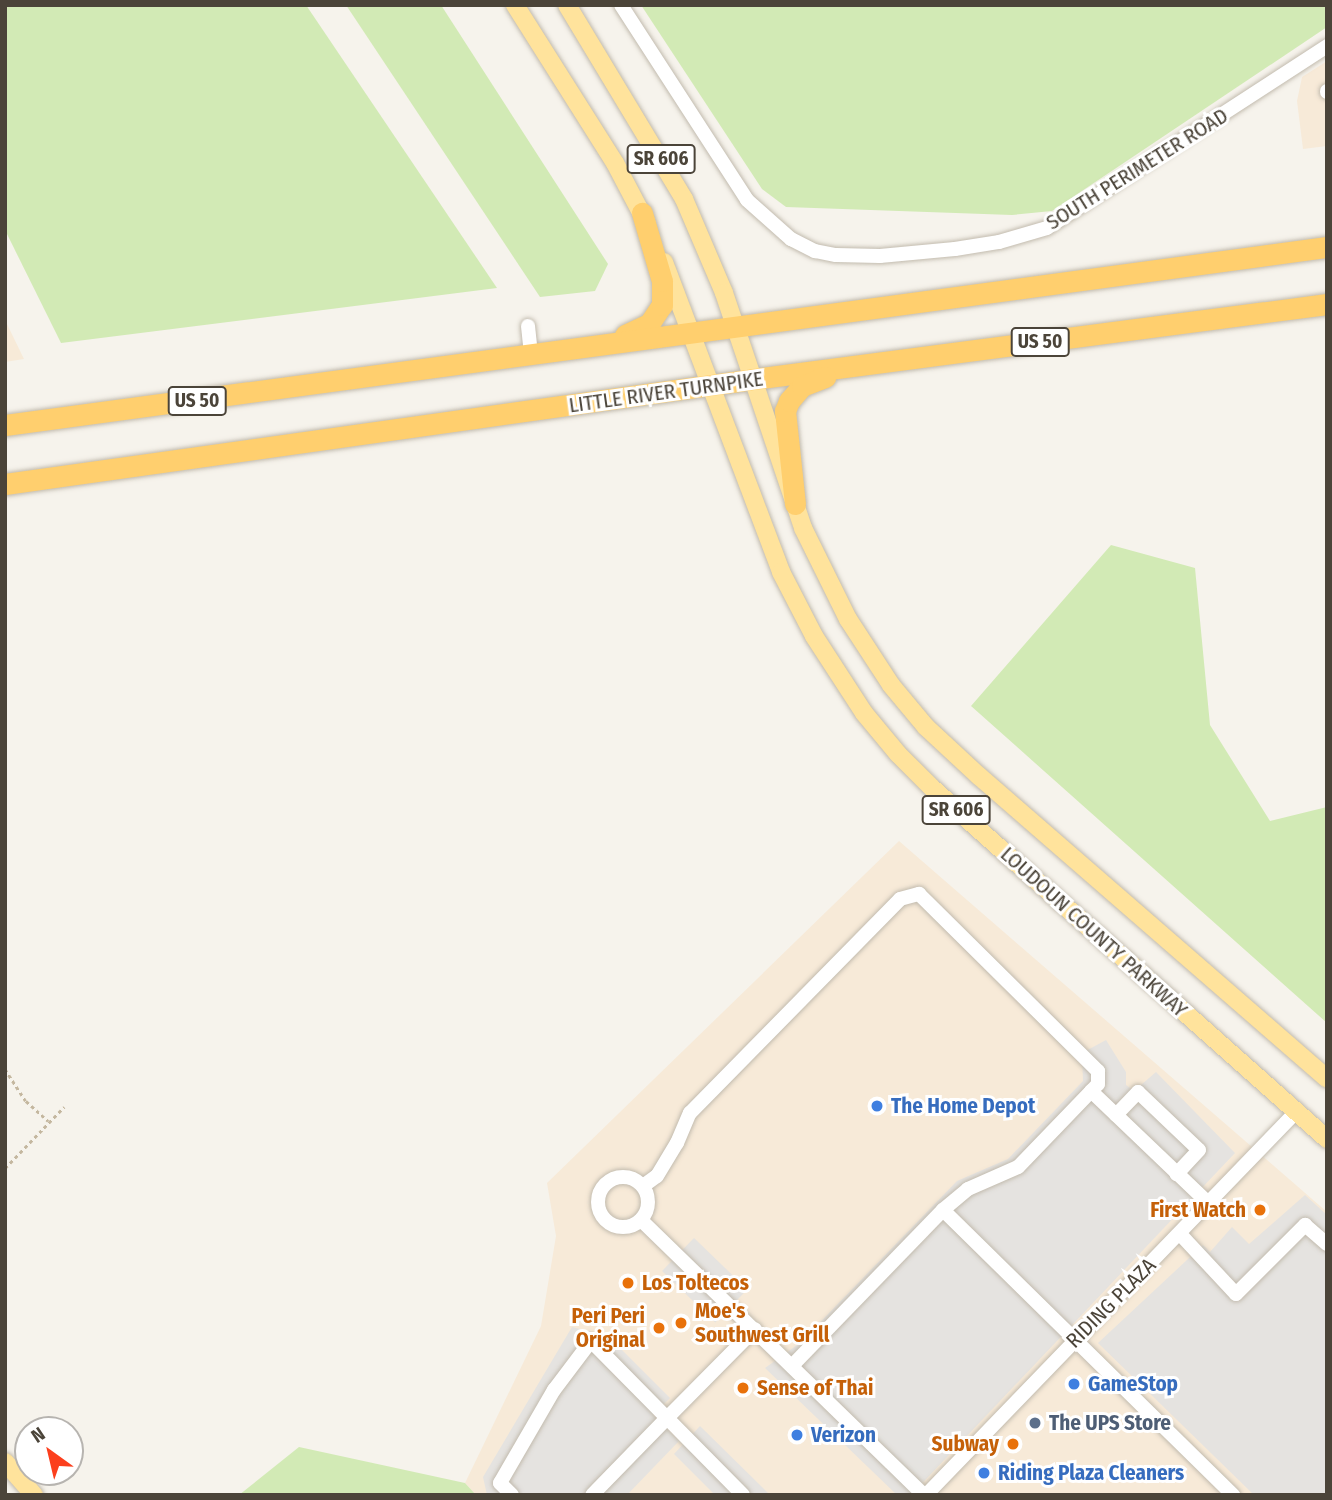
<!DOCTYPE html>
<style>
body{margin:0}
#map{position:relative;width:1332px;height:1500px;overflow:hidden;background:#f6f3ec;font-family:"Fira Sans Condensed",sans-serif}
div>[style]{position:absolute}
.commercial>*{inset:0;background:#f7ead8}
.green>*{inset:0;background:#d2eab5}
.parking>*{inset:0;background:#e5e3e0;transform-origin:0 0}
.path>*{height:2.5px;margin-top:-1.25px;transform-origin:0;background:repeating-linear-gradient(90deg,#c4b79f 0 3.5px,transparent 0 7px)}
.roads{filter:drop-shadow(0 0 2px #c2bbae) drop-shadow(0 0 2px #c2bbae)}
.minor>*{height:14px;margin:-7px;padding:0 7px;transform-origin:7px;border-radius:7px;background:#fff}
.minor>.ring{margin:-7px;padding:0;box-sizing:content-box;background:none;border:14px solid #fff;border-radius:50%}
.major>*{height:18px;margin:-9px;padding:0 9px;transform-origin:9px;border-radius:9px;background:#ffe39c}
.highway>*{height:21px;margin:-10.5px;padding:0 10.5px;transform-origin:10.5px;border-radius:10.5px;background:#ffcf6e}
.dots>*{width:19px;height:19px;translate:-50% -50%;box-sizing:border-box;border:4px solid #fff;border-radius:50%}
span{translate:-50% -50%;white-space:nowrap;text-align:center;line-height:1.15;-webkit-text-stroke:6px #fff;paint-order:stroke}
.shield-label span{padding:2px 5px;background:#fff;border:2px solid;border-radius:5px;-webkit-text-stroke-width:0}
.shield-label{font-size:19px;color:#4b4439;font-weight:700}
.street-label{font-size:21px;color:#4b4439}
.shop-label{font-size:21px;color:#366cbe;font-weight:700}
.left{translate:0 -50%;text-align:left}
.food-label{font-size:21px;color:#c56008;font-weight:700}
.right{translate:-100% -50%;text-align:right}
.service-label{font-size:21px;color:#4e5e75;font-weight:700}
.frame{position:absolute;inset:0;border:7px solid #4b4439;pointer-events:none}
.north{position:absolute;left:14px;top:1416px;width:70px;height:70px;box-sizing:border-box;background:#fff;border:2px solid #b7b4b0;border-radius:50%;rotate:326deg;font-size:19px;font-weight:700;line-height:28px;text-align:center;color:#4b4439}
.north::after{content:'';display:block;margin:auto;width:24px;height:32px;background:#fc3f1d;clip-path:polygon(50% 0,100% 100%,50% 72%,0 100%)}
</style>
<div id="map">
<div class="commercial">
<i style="clip-path:polygon(1327px 61px,1327px 146px,1303px 149px,1297px 101px,1302px 77px)"></i>
<i style="clip-path:polygon(5px 320px,24px 359px,5px 362px)"></i>
<i style="clip-path:polygon(899px 841px,1327px 1212px,1327px 1495px,476px 1495px,465px 1483px,541px 1326px,556px 1236px,547px 1183px)"></i>
</div>
<div class="green">
<i style="clip-path:polygon(5px 5px,306px 5px,497px 288px,61px 343px,5px 230px)"></i>
<i style="clip-path:polygon(346px 5px,441px 5px,608px 264px,595px 291px,540px 297px)"></i>
<i style="clip-path:polygon(641px 5px,1327px 5px,1327px 27px,1052px 211px,1012px 215px,786px 207px,762px 189px)"></i>
<i style="clip-path:polygon(1111px 545px,1195px 568px,1210px 725px,1270px 821px,1327px 807px,1327px 1023px,971px 706px)"></i>
<i style="clip-path:polygon(299px 1447px,465px 1483px,476px 1495px,239px 1495px)"></i>
</div>
<div class="parking">
<i style="clip-path:polygon(1106px 1040px,1126px 1072px,1126px 1085px,1134px 1091px,1156px 1072px,1235px 1153px,911px 1495px,897px 1495px,765px 1368px,800px 1343px,957px 1181px,1008px 1159px,1083px 1081px,1082px 1053px)"></i>
<i style="clip-path:polygon(1305px 1195px,1327px 1215px,1327px 1495px,1254px 1495px,1098px 1343px,1203px 1245px,1210px 1252px,1232px 1227px,1249px 1244px)"></i>
<i style="left:694px;top:1238px;width:74px;height:46px;rotate:44deg"></i>
<i style="clip-path:polygon(572px 1327px,608px 1336px,670px 1398px,653px 1415px,679px 1441px,627px 1495px,487px 1495px,483px 1477px)"></i>
<i style="clip-path:polygon(700px 1426px,770px 1495px,715px 1495px,674px 1454px)"></i>
</div>
<div class="path">
<i style="left:5px;top:1069px;width:38px;rotate:57deg"></i>
<i style="left:26px;top:1101px;width:30px;rotate:42deg"></i>
<i style="left:5px;top:1168px;width:85px;rotate:-46deg"></i>
</div>
<div class="roads">
<div class="minor">
<i style="left:621px;top:5px;width:232px;rotate:57.1deg"></i>
<i style="left:747px;top:200px;width:59px;rotate:41.6deg"></i>
<i style="left:791px;top:239px;width:27px;rotate:27deg"></i>
<i style="left:815px;top:251px;width:21px;rotate:11deg"></i>
<i style="left:836px;top:255px;width:44px;rotate:1.3deg"></i>
<i style="left:880px;top:256px;width:75px;rotate:-5.3deg"></i>
<i style="left:955px;top:249px;width:45px;rotate:-9deg"></i>
<i style="left:999px;top:242px;width:50px;rotate:-16.3deg"></i>
<i style="left:1047px;top:228px;width:334px;rotate:-33deg"></i>
<i style="left:1327px;top:91px;width:1px;rotate:90deg"></i>
<i style="left:528px;top:326px;width:28px;rotate:84deg"></i>
<i style="left:1091px;top:1091px;width:162px;rotate:43.7deg"></i>
<i style="left:1116px;top:1115px;width:32px;rotate:-46deg"></i>
<i style="left:1138px;top:1092px;width:84px;rotate:43.6deg"></i>
<i style="left:1199px;top:1150px;width:33px;rotate:133deg"></i>
<i class="ring" style="left:598px;top:1177px;width:36px;height:36px"></i>
<i style="left:643px;top:1186px;width:17px;rotate:-36deg"></i>
<i style="left:657px;top:1176px;width:39px;rotate:-59deg"></i>
<i style="left:677px;top:1143px;width:33px;rotate:-67deg"></i>
<i style="left:690px;top:1113px;width:300px;rotate:-45.5deg"></i>
<i style="left:900px;top:899px;width:20px;rotate:-15deg"></i>
<i style="left:919px;top:894px;width:252px;rotate:44.7deg"></i>
<i style="left:1098px;top:1071px;width:13px;rotate:90deg"></i>
<i style="left:1098px;top:1084px;width:115px;rotate:133.9deg"></i>
<i style="left:1018px;top:1167px;width:55px;rotate:156.3deg"></i>
<i style="left:968px;top:1189px;width:33px;rotate:140deg"></i>
<i style="left:943px;top:1210px;width:216px;rotate:134.1deg"></i>
<i style="left:943px;top:1210px;width:407px;rotate:44.5deg"></i>
<i style="left:641px;top:1220px;width:395px;rotate:44.2deg"></i>
<i style="left:1180px;top:1234px;width:82px;rotate:47deg"></i>
<i style="left:1236px;top:1294px;width:98px;rotate:-45deg"></i>
<i style="left:1305px;top:1225px;width:29px;rotate:41deg"></i>
<i style="left:512px;top:1495px;width:17px;rotate:-135deg"></i>
<i style="left:500px;top:1483px;width:108px;rotate:-59.9deg"></i>
<i style="left:554px;top:1390px;width:61px;rotate:-52.9deg"></i>
<i style="left:591px;top:1341px;width:108px;rotate:45.4deg"></i>
<i style="left:667px;top:1418px;width:107px;rotate:134.2deg"></i>
<i style="left:743px;top:1495px;width:108px;rotate:-134.6deg"></i>
<i style="left:667px;top:1418px;width:125px;rotate:-45.3deg"></i>
<i style="left:926px;top:1495px;width:533px;rotate:-45.99deg"></i>
</div>
<div class="major">
<i style="left:515px;top:5px;width:187px;rotate:57.7deg"></i>
<i style="left:615px;top:163px;width:69px;rotate:62.3deg"></i>
<i style="left:567px;top:5px;width:227px;rotate:58.9deg"></i>
<i style="left:684px;top:199px;width:102px;rotate:66.9deg"></i>
<i style="left:724px;top:293px;width:248px;rotate:71.4deg"></i>
<i style="left:803px;top:528px;width:102px;rotate:63.7deg"></i>
<i style="left:848px;top:619px;width:79px;rotate:56.9deg"></i>
<i style="left:891px;top:685px;width:55px;rotate:50.2deg"></i>
<i style="left:926px;top:727px;width:72px;rotate:42.8deg"></i>
<i style="left:979px;top:776px;width:461px;rotate:41deg"></i>
<i style="left:664px;top:262px;width:331px;rotate:69.3deg"></i>
<i style="left:781px;top:572px;width:72px;rotate:62.7deg"></i>
<i style="left:814px;top:636px;width:92px;rotate:57deg"></i>
<i style="left:864px;top:713px;width:53px;rotate:50.3deg"></i>
<i style="left:898px;top:754px;width:47px;rotate:45deg"></i>
<i style="left:931px;top:787px;width:530px;rotate:41.63deg"></i>
<i style="left:5px;top:1462px;width:44px;rotate:48.7deg"></i>
</div>
<div class="highway">
<i style="left:625px;top:335px;width:26px;rotate:-25deg"></i>
<i style="left:649px;top:324px;width:23px;rotate:-56deg"></i>
<i style="left:662px;top:305px;width:24px;rotate:-90deg"></i>
<i style="left:662px;top:281px;width:71px;rotate:-106.4deg"></i>
<i style="left:5px;top:425px;width:1334px;rotate:-7.67deg"></i>
<i style="left:5px;top:484px;width:755px;rotate:-7.99deg"></i>
<i style="left:753px;top:379px;width:579px;rotate:-7.44deg"></i>
<i style="left:795px;top:504px;width:94px;rotate:-96.1deg"></i>
<i style="left:785px;top:411px;width:11px;rotate:-68deg"></i>
<i style="left:789px;top:401px;width:20px;rotate:-49deg"></i>
<i style="left:802px;top:386px;width:25px;rotate:-21deg"></i>
</div>
</div>
<div class="dots">
<i style="left:877px;top:1106px;background:#3f7fe0"></i>
<i style="left:1260px;top:1210px;background:#e8710a"></i>
<i style="left:628px;top:1283px;background:#e8710a"></i>
<i style="left:681px;top:1323px;background:#e8710a"></i>
<i style="left:659px;top:1328px;background:#e8710a"></i>
<i style="left:1074px;top:1384px;background:#3f7fe0"></i>
<i style="left:743px;top:1388px;background:#e8710a"></i>
<i style="left:1035px;top:1423px;background:#5c6f8a"></i>
<i style="left:797px;top:1435px;background:#3f7fe0"></i>
<i style="left:1013px;top:1444px;background:#e8710a"></i>
<i style="left:984px;top:1473px;background:#3f7fe0"></i>
</div>
<div class="shield-label">
<span style="left:661px;top:159px">SR 606</span>
<span style="left:1040px;top:342px">US 50</span>
<span style="left:197px;top:401px">US 50</span>
<span style="left:956px;top:810px">SR 606</span>
</div>
<div class="street-label">
<span style="left:1137px;top:169px;rotate:-32deg">SOUTH PERIMETER ROAD</span>
<span style="left:666px;top:392px;rotate:-8deg">LITTLE RIVER TURNPIKE</span>
<span style="left:1094px;top:932px;rotate:42deg">LOUDOUN COUNTY PARKWAY</span>
<span style="left:1111px;top:1303px;rotate:-45deg">RIDING PLAZA</span>
</div>
<div class="shop-label">
<span class="left" style="left:891px;top:1106px">The Home Depot</span>
<span class="left" style="left:1088px;top:1384px">GameStop</span>
<span class="left" style="left:811px;top:1435px">Verizon</span>
<span class="left" style="left:998px;top:1473px">Riding Plaza Cleaners</span>
</div>
<div class="food-label">
<span class="right" style="left:1246px;top:1210px">First Watch</span>
<span class="left" style="left:642px;top:1283px">Los Toltecos</span>
<span class="left" style="left:695px;top:1323px">Moe's<br>Southwest Grill</span>
<span class="right" style="left:645px;top:1328px">Peri Peri<br>Original</span>
<span class="left" style="left:757px;top:1388px">Sense of Thai</span>
<span class="right" style="left:999px;top:1444px">Subway</span>
</div>
<div class="service-label">
<span class="left" style="left:1049px;top:1423px">The UPS Store</span>
</div>
<div class="frame"></div>
<div class="north">N</div>
</div>
